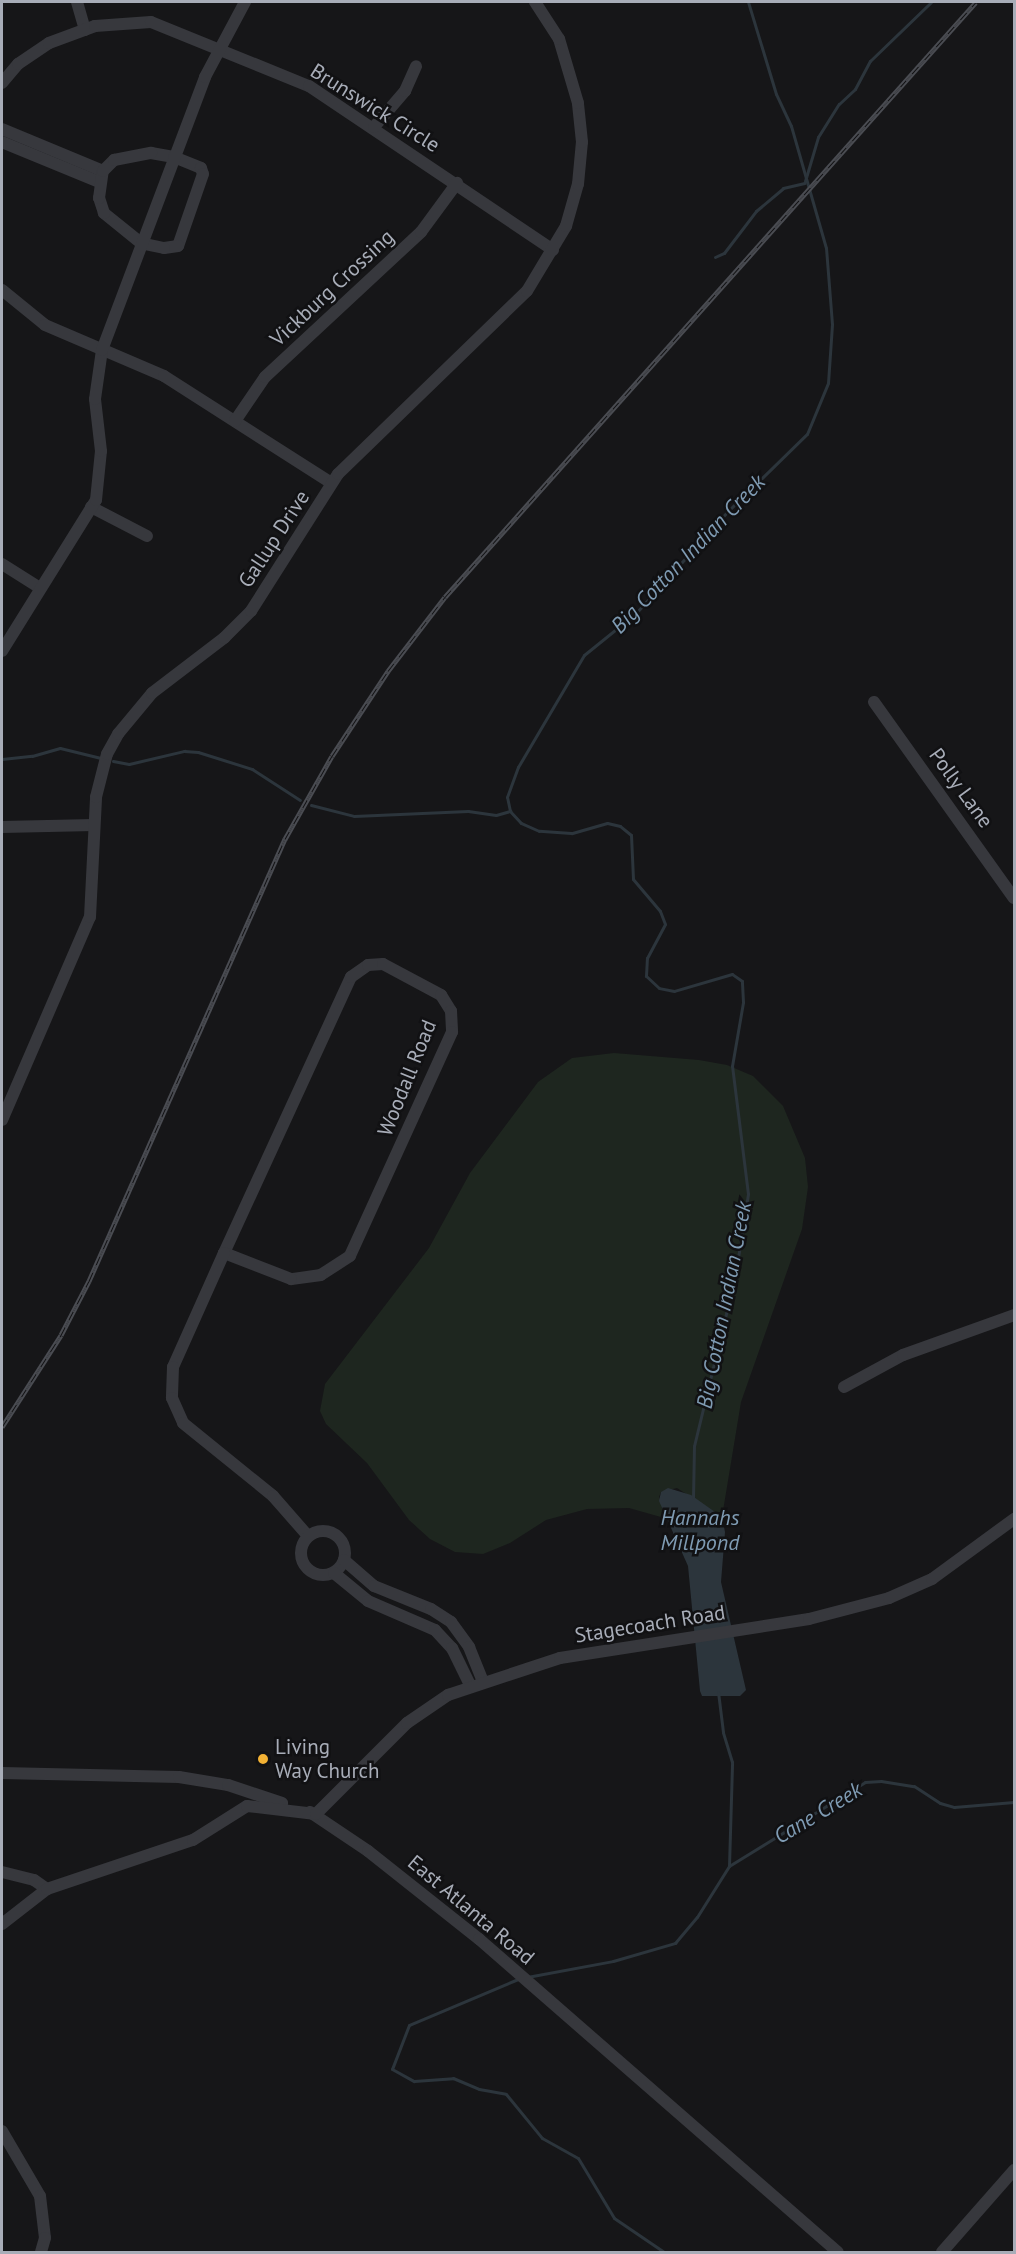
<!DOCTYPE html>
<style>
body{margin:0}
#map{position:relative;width:1016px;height:2254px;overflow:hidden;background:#161618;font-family:"PT Sans",sans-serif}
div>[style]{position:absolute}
.green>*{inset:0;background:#1e261f}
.water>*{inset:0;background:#2c353c}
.stream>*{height:3px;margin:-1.5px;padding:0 1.5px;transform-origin:1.5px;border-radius:1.5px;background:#2c353c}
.minor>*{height:12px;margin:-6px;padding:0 6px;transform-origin:6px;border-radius:6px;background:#37383d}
.minor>.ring{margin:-6px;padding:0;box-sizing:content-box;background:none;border:12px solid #37383d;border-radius:50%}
.rail>*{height:5px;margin-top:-2.5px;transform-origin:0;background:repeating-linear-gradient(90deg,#111113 0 9px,#4a4c52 0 18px);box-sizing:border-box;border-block:2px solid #4a4c52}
.dots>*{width:16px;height:16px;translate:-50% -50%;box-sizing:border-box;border:3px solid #111113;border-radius:50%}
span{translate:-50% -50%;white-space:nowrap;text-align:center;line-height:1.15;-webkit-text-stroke:5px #111113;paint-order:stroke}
.street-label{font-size:21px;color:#a8adb8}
.poi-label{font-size:21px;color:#a8adb8}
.left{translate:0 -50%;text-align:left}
.water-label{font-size:22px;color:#7f9bb3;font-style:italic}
.frame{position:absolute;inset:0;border:3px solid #a8adb8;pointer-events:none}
</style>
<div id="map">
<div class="green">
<i style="clip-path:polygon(614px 1053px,699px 1060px,727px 1065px,753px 1076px,783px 1106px,805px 1158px,808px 1187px,802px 1229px,741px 1402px,722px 1517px,677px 1488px,661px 1492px,659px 1497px,668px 1519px,629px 1508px,587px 1509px,546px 1520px,510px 1543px,483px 1554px,455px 1552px,430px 1539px,409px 1520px,367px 1463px,326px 1424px,320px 1411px,325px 1384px,429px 1248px,470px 1173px,538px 1082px,572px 1058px)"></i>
</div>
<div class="water">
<i style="clip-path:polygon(668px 1488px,691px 1495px,722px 1517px,725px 1532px,721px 1582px,746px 1690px,740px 1696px,702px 1696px,700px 1691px,688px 1566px,659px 1501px,661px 1492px)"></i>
</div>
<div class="stream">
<i style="left:805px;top:181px;width:46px;rotate:-73.5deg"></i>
<i style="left:818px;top:137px;width:39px;rotate:-58deg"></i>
<i style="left:839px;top:104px;width:22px;rotate:-43deg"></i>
<i style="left:855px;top:89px;width:32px;rotate:-62deg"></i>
<i style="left:870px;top:61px;width:85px;rotate:-44deg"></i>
<i style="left:715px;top:257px;width:10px;rotate:-24deg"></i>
<i style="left:724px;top:253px;width:53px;rotate:-52.7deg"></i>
<i style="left:756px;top:211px;width:35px;rotate:-40deg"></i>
<i style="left:783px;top:188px;width:22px;rotate:-13deg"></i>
<i style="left:2px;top:759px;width:30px;rotate:-6deg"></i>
<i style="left:32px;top:756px;width:29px;rotate:-16deg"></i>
<i style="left:60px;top:748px;width:42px;rotate:13.7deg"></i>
<i style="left:113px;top:761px;width:16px;rotate:11deg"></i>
<i style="left:129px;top:764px;width:57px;rotate:-13.3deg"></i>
<i style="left:184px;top:751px;width:14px;rotate:4deg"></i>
<i style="left:198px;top:752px;width:57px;rotate:17.5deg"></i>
<i style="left:252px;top:769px;width:57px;rotate:32.9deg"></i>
<i style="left:311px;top:805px;width:44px;rotate:14.3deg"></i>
<i style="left:354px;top:816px;width:114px;rotate:-2.5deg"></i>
<i style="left:468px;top:811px;width:28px;rotate:8deg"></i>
<i style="left:496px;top:815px;width:15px;rotate:-16deg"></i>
<i style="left:693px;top:1498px;width:52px;rotate:-88.9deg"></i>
<i style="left:694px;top:1446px;width:174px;rotate:-76.4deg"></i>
<i style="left:735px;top:1277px;width:84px;rotate:-81.1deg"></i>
<i style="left:748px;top:1194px;width:129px;rotate:-97.1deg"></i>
<i style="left:732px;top:1066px;width:65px;rotate:-80.2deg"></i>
<i style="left:743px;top:1002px;width:21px;rotate:-93deg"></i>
<i style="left:742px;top:981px;width:12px;rotate:-145deg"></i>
<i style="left:732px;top:974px;width:60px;rotate:163.7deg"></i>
<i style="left:674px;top:991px;width:15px;rotate:-169deg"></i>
<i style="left:659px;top:988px;width:18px;rotate:-137deg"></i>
<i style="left:646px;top:976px;width:18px;rotate:-87deg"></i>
<i style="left:647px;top:958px;width:38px;rotate:-62deg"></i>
<i style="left:665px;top:924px;width:14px;rotate:-111deg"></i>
<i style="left:660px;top:911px;width:42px;rotate:-130.2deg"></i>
<i style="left:633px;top:879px;width:44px;rotate:-92.6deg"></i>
<i style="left:631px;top:835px;width:14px;rotate:-141deg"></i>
<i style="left:620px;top:826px;width:13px;rotate:-167deg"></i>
<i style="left:607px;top:823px;width:37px;rotate:164deg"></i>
<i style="left:571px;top:833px;width:32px;rotate:-176deg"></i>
<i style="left:539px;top:831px;width:20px;rotate:-156deg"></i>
<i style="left:521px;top:823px;width:16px;rotate:-133deg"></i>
<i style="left:510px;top:811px;width:14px;rotate:-102deg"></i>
<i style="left:507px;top:797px;width:32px;rotate:-70deg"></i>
<i style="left:518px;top:767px;width:130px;rotate:-59.5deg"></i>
<i style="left:584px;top:655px;width:67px;rotate:-38.9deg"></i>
<i style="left:636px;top:613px;width:137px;rotate:-48deg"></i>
<i style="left:728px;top:511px;width:110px;rotate:-44.3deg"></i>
<i style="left:807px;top:434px;width:55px;rotate:-67.6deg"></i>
<i style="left:828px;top:383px;width:59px;rotate:-86.1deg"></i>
<i style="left:832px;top:324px;width:76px;rotate:-94.5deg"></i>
<i style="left:826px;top:248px;width:127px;rotate:-106deg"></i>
<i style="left:791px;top:126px;width:35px;rotate:-115deg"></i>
<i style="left:776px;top:94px;width:96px;rotate:-106.9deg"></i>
<i style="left:729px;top:1866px;width:160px;rotate:-31.7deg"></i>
<i style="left:865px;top:1782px;width:16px;rotate:-4deg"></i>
<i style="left:881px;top:1781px;width:33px;rotate:9deg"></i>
<i style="left:914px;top:1786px;width:31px;rotate:33deg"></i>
<i style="left:940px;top:1803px;width:15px;rotate:16deg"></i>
<i style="left:954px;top:1807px;width:60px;rotate:-4.8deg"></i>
<i style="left:527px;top:1977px;width:87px;rotate:-10.5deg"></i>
<i style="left:613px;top:1961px;width:65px;rotate:-16.2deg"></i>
<i style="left:675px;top:1943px;width:34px;rotate:-50deg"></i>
<i style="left:697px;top:1917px;width:60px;rotate:-57.9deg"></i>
<i style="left:729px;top:1866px;width:104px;rotate:-88.3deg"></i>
<i style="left:732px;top:1762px;width:31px;rotate:-107deg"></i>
<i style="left:723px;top:1732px;width:40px;rotate:-97.1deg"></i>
<i style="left:518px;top:1979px;width:118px;rotate:157.1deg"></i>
<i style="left:409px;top:2025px;width:47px;rotate:111.1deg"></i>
<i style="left:392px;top:2069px;width:25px;rotate:29deg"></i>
<i style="left:414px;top:2081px;width:39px;rotate:-4deg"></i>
<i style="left:453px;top:2078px;width:28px;rotate:23deg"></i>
<i style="left:479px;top:2089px;width:27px;rotate:10deg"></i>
<i style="left:506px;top:2094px;width:57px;rotate:50.7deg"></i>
<i style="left:542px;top:2138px;width:41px;rotate:29.1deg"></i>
<i style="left:578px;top:2158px;width:70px;rotate:59deg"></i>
<i style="left:614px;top:2218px;width:60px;rotate:34.2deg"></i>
</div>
<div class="minor">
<i style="left:77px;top:2px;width:29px;rotate:74deg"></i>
<i style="left:2px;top:83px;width:25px;rotate:-50deg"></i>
<i style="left:18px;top:64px;width:37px;rotate:-34deg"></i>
<i style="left:49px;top:43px;width:49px;rotate:-20.3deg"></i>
<i style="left:95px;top:26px;width:56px;rotate:-4.1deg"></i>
<i style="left:151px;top:22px;width:170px;rotate:22.1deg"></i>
<i style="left:309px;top:86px;width:294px;rotate:33.9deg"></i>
<i style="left:374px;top:127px;width:48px;rotate:-49.3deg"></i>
<i style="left:405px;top:91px;width:27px;rotate:-66deg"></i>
<i style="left:2px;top:129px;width:109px;rotate:22.6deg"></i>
<i style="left:2px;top:142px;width:105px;rotate:22.4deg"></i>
<i style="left:151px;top:153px;width:23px;rotate:10deg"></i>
<i style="left:174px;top:157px;width:29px;rotate:22deg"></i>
<i style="left:201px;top:168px;width:6px;rotate:72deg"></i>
<i style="left:203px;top:174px;width:76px;rotate:109.1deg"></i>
<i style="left:178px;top:246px;width:14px;rotate:172deg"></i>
<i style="left:164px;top:248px;width:24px;rotate:-168deg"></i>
<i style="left:141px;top:243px;width:48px;rotate:-141deg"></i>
<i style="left:104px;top:213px;width:16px;rotate:-108deg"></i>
<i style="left:99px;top:198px;width:27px;rotate:-82deg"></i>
<i style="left:103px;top:171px;width:16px;rotate:-45deg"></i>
<i style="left:114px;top:160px;width:38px;rotate:-11deg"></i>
<i style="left:2px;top:290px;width:55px;rotate:39.1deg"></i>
<i style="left:45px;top:325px;width:129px;rotate:23.2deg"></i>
<i style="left:164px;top:376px;width:198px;rotate:32.6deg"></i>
<i style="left:235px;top:421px;width:53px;rotate:-55.7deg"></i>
<i style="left:265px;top:377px;width:213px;rotate:-42.9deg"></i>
<i style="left:421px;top:232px;width:61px;rotate:-53.7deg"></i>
<i style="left:91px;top:507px;width:63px;rotate:27.4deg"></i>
<i style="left:2px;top:564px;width:45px;rotate:32.3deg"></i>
<i style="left:2px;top:651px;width:178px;rotate:-58.1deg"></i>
<i style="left:96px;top:500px;width:49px;rotate:-84.2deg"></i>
<i style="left:101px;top:451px;width:52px;rotate:-96.6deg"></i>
<i style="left:95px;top:399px;width:49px;rotate:-81.9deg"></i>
<i style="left:102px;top:350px;width:292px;rotate:-69.3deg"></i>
<i style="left:205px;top:77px;width:85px;rotate:-61.9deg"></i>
<i style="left:874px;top:702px;width:241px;rotate:54.5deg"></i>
<i style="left:2px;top:827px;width:92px;rotate:-1.2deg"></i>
<i style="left:2px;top:1120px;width:221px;rotate:-66.6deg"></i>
<i style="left:90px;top:917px;width:120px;rotate:-87.1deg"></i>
<i style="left:96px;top:797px;width:44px;rotate:-75.7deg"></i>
<i style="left:107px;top:754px;width:23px;rotate:-61deg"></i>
<i style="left:118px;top:734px;width:53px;rotate:-50.3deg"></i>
<i style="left:152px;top:693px;width:91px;rotate:-37.4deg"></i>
<i style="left:224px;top:638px;width:38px;rotate:-45deg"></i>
<i style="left:251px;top:611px;width:162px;rotate:-57.6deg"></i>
<i style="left:338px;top:474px;width:263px;rotate:-44.1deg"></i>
<i style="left:527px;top:291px;width:76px;rotate:-59deg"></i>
<i style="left:566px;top:226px;width:44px;rotate:-74.1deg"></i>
<i style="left:578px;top:184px;width:42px;rotate:-84.6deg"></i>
<i style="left:582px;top:142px;width:39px;rotate:-96deg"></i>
<i style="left:578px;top:103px;width:67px;rotate:-106.5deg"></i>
<i style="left:559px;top:39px;width:44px;rotate:-123deg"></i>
<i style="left:224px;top:1253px;width:304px;rotate:-65.3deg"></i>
<i style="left:351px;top:977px;width:21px;rotate:-35deg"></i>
<i style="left:368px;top:965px;width:15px;rotate:-4deg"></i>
<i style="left:383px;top:964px;width:66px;rotate:28.1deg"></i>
<i style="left:441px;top:995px;width:19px;rotate:58deg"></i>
<i style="left:451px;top:1011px;width:21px;rotate:87deg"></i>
<i style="left:452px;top:1032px;width:246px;rotate:114.5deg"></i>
<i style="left:350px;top:1256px;width:35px;rotate:147deg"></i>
<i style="left:321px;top:1275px;width:30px;rotate:172deg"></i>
<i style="left:291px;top:1279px;width:72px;rotate:-158.8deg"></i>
<i style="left:224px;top:1253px;width:125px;rotate:114.1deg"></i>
<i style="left:173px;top:1367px;width:31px;rotate:92deg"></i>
<i style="left:172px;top:1398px;width:27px;rotate:66deg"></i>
<i style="left:183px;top:1423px;width:116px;rotate:39deg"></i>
<i style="left:273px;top:1496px;width:53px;rotate:48.8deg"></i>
<i style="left:844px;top:1387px;width:67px;rotate:-28.5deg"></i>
<i style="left:903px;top:1355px;width:118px;rotate:-19.8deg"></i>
<i class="ring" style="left:301px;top:1531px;width:32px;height:32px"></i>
<i style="left:344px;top:1560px;width:40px;rotate:41deg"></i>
<i style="left:374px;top:1586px;width:61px;rotate:22deg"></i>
<i style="left:431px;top:1609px;width:24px;rotate:33deg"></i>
<i style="left:451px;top:1622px;width:31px;rotate:54deg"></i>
<i style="left:469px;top:1647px;width:38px;rotate:68deg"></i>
<i style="left:334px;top:1573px;width:44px;rotate:39.5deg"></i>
<i style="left:368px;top:1601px;width:73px;rotate:23.4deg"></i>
<i style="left:435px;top:1630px;width:25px;rotate:47deg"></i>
<i style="left:452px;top:1648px;width:43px;rotate:64deg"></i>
<i style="left:2px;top:1773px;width:177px;rotate:1.3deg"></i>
<i style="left:179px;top:1777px;width:50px;rotate:9.3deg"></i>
<i style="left:228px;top:1785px;width:57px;rotate:18.4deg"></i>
<i style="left:310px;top:1812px;width:70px;rotate:33.9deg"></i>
<i style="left:368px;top:1851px;width:142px;rotate:38.4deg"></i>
<i style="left:479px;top:1939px;width:476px;rotate:41.1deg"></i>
<i style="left:2px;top:1872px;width:33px;rotate:14deg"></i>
<i style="left:34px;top:1880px;width:16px;rotate:35deg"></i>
<i style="left:2px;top:1924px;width:57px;rotate:-37.9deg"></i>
<i style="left:47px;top:1889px;width:154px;rotate:-18.6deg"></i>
<i style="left:193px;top:1840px;width:64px;rotate:-32.2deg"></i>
<i style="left:247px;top:1806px;width:69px;rotate:6.6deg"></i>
<i style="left:316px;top:1814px;width:129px;rotate:-45deg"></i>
<i style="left:407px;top:1723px;width:50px;rotate:-34.3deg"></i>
<i style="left:448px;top:1695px;width:118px;rotate:-18.3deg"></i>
<i style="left:560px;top:1658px;width:252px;rotate:-8.9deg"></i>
<i style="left:809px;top:1619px;width:83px;rotate:-14.7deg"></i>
<i style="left:889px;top:1598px;width:47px;rotate:-23.8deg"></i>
<i style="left:932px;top:1579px;width:102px;rotate:-36.2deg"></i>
<i style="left:2px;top:2131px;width:75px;rotate:59.7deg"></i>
<i style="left:40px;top:2196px;width:42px;rotate:83.2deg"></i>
<i style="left:45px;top:2238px;width:15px;rotate:106deg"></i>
<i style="left:942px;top:2252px;width:109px;rotate:-48.7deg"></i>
</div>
<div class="rail">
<i style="left:2px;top:1427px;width:109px;rotate:-57.3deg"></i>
<i style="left:61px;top:1335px;width:61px;rotate:-62.6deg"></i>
<i style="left:89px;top:1281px;width:484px;rotate:-66.1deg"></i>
<i style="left:285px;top:839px;width:95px;rotate:-60.5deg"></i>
<i style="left:332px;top:756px;width:102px;rotate:-56.6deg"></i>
<i style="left:388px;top:671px;width:93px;rotate:-52.4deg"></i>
<i style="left:445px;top:597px;width:797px;rotate:-48.25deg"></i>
</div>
<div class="dots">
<i style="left:263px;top:1759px;background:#f2b134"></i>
</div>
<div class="street-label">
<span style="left:375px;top:108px;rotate:32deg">Brunswick Circle</span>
<span style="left:332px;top:288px;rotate:-43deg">Vickburg Crossing</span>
<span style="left:274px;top:539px;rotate:-57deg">Gallup Drive</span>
<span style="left:961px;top:788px;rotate:54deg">Polly Lane</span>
<span style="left:407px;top:1078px;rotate:-68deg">Woodall Road</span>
<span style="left:650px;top:1624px;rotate:-9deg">Stagecoach Road</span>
<span style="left:471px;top:1910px;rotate:40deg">East Atlanta Road</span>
</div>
<div class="poi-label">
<span class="left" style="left:275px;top:1759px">Living<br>Way Church</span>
</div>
<div class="water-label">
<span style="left:688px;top:554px;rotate:-46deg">Big Cotton Indian Creek</span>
<span style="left:724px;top:1305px;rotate:-79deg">Big Cotton Indian Creek</span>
<span style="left:700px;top:1530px">Hannahs<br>Millpond</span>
<span style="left:818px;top:1813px;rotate:-31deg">Cane Creek</span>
</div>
<div class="frame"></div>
</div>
